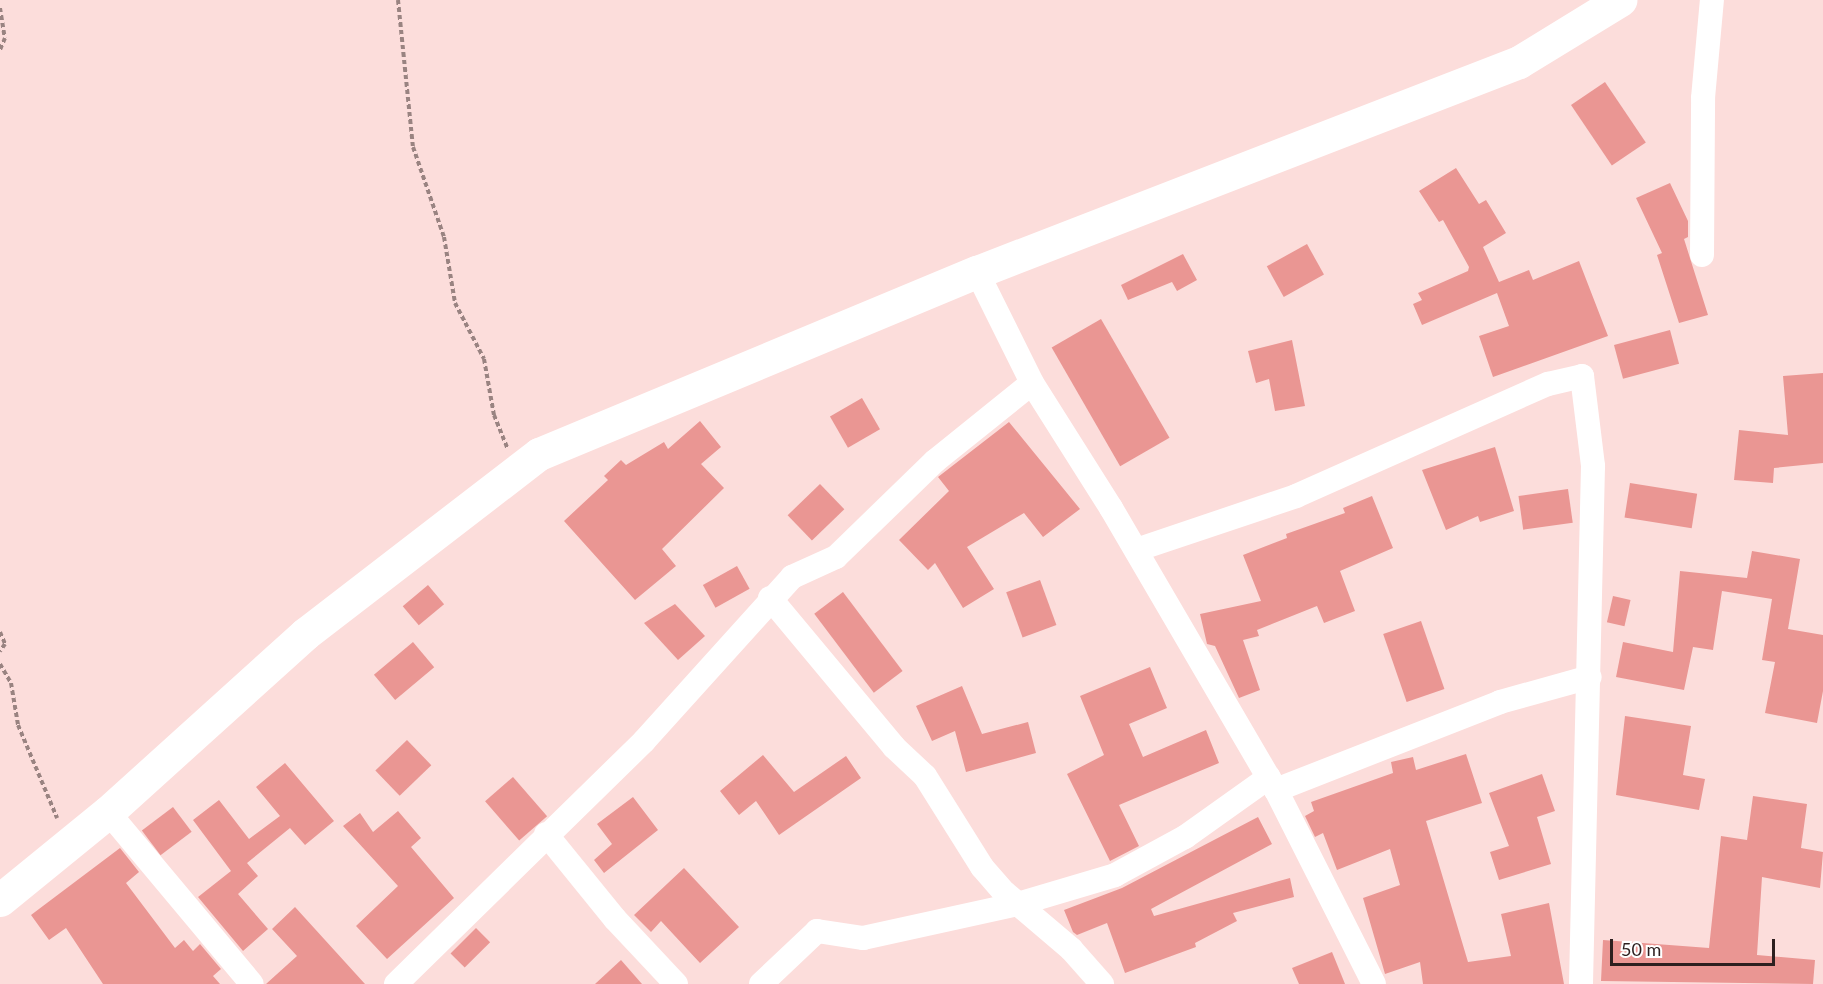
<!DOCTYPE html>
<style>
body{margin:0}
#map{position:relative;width:1823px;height:984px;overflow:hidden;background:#fcdddb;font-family:Lato,sans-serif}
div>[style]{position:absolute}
.building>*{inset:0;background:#ea9693;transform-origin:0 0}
.path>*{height:4px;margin-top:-2px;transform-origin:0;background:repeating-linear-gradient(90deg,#998381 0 4.5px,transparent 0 7.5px)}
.street>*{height:24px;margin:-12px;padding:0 12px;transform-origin:12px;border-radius:12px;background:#fff}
.secondary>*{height:33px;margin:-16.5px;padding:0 16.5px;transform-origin:16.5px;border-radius:16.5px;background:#fff}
span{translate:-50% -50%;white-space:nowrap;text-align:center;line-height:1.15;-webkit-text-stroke:6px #fff;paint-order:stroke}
.scale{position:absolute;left:1610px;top:939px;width:165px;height:27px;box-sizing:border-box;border:3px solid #2d1f1f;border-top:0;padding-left:8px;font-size:18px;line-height:21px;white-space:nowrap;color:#2d1f1f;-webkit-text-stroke:4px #fff;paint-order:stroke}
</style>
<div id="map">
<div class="building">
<i style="left:1605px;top:82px;width:73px;height:41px;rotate:56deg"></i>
<i style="clip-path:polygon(1456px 168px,1479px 204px,1486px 200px,1506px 233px,1483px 247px,1499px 282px,1529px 270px,1533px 280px,1579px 261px,1608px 336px,1493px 377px,1479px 336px,1509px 326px,1497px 293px,1422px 325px,1413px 304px,1422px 300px,1418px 293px,1468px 271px,1469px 267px,1443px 220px,1439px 222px,1419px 191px)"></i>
<i style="clip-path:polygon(1670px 183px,1688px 221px,1688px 237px,1684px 239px,1708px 315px,1679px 323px,1657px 255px,1662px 253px,1636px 198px)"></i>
<i style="left:1307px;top:244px;width:35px;height:46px;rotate:61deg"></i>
<i style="clip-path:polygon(1183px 254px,1197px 280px,1177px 291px,1172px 282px,1128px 300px,1121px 285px)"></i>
<i style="left:1101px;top:319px;width:137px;height:57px;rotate:60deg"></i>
<i style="left:1670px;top:330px;width:35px;height:58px;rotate:75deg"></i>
<i style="clip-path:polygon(1292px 340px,1305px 406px,1275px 411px,1269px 379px,1256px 383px,1248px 351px)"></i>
<i style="clip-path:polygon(1823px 373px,1823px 463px,1774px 468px,1773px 483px,1734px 480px,1739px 430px,1788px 435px,1783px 376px)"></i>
<i style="left:862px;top:398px;width:36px;height:37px;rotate:60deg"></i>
<i style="clip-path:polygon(700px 421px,721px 447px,701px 464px,724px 488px,662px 549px,676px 566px,635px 600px,564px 521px,608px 480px,604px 476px,621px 460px,626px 465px,664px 442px,668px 449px)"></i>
<i style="clip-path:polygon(1009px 422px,1080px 509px,1043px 537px,1024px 513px,967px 547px,994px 589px,963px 608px,935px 563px,928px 570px,899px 540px,949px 491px,938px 477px)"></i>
<i style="clip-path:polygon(1495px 447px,1514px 511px,1480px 522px,1478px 516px,1446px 530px,1422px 470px)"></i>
<i style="left:1630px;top:483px;width:68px;height:35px;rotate:9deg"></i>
<i style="left:820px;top:484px;width:35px;height:45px;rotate:46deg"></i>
<i style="left:1568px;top:489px;width:34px;height:50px;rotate:82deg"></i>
<i style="clip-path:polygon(1372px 496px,1393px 548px,1340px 571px,1355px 611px,1324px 623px,1317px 606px,1257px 630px,1259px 636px,1243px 640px,1260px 690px,1239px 698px,1215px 646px,1207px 644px,1200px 614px,1261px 601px,1243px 555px,1287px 538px,1286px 534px,1345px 513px,1343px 508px)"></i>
<i style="clip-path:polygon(1752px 551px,1800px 559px,1788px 629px,1823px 635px,1823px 691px,1817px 723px,1765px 713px,1775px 662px,1762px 660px,1772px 599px,1722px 591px,1713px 650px,1693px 647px,1684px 690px,1616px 677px,1623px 642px,1673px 652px,1680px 571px,1747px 578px)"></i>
<i style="left:737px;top:566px;width:26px;height:39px;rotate:61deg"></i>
<i style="left:1040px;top:580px;width:48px;height:36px;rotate:70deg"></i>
<i style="left:428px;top:585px;width:25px;height:33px;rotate:50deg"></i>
<i style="left:843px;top:592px;width:99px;height:36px;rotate:53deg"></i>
<i style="left:1613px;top:596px;width:18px;height:27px;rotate:13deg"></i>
<i style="clip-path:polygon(675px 604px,705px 636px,678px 660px,644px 623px)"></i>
<i style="left:1421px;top:621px;width:72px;height:40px;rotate:71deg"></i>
<i style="left:413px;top:642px;width:33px;height:51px;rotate:50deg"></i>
<i style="clip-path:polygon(1150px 667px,1167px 708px,1129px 724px,1143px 757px,1206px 730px,1219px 763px,1119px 805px,1139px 846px,1110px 861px,1067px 774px,1104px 755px,1080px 696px)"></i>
<i style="clip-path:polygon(962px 686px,982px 734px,1028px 722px,1036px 753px,966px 772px,955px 731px,932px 741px,916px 706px)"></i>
<i style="clip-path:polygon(1625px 716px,1691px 726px,1683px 775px,1705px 779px,1699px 810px,1616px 795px)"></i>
<i style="left:407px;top:740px;width:35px;height:44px;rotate:46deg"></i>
<i style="clip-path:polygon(1466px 754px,1482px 803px,1426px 821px,1468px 962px,1511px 956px,1501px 914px,1549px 903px,1564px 984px,1423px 984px,1420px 962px,1385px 974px,1363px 898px,1400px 885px,1390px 849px,1337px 870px,1323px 833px,1315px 837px,1305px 816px,1314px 811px,1311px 802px,1393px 773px,1391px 762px,1413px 757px,1416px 770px)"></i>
<i style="clip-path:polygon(763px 755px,794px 792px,846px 756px,861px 778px,779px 835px,756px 801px,739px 815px,720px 791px)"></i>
<i style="clip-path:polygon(285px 763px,334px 821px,305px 845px,290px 828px,247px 863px,258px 876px,238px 894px,268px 929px,243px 951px,198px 897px,231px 871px,193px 820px,219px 800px,249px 839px,280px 816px,256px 787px)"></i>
<i style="clip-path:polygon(1542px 774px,1555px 811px,1537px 817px,1551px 864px,1499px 880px,1490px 852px,1509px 846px,1489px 793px)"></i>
<i style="left:513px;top:777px;width:52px;height:37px;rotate:49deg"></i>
<i style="clip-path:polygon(1753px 796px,1807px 804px,1801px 848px,1823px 852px,1820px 888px,1762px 877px,1757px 955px,1815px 960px,1813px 984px,1601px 981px,1603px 940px,1709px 948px,1721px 836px,1747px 840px)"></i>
<i style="clip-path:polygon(633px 797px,658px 830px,604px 873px,594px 860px,612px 844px,597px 824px)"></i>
<i style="left:173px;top:807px;width:31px;height:39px;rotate:53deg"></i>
<i style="clip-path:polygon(398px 811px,421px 838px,411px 847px,454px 898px,387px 959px,356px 926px,398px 886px,343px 826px,360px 813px,373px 832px)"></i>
<i style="clip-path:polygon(1258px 817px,1272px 844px,1151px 909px,1154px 916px,1290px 878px,1294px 897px,1233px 913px,1237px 921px,1195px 943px,1196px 947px,1125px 973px,1107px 923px,1077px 935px,1073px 932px,1064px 910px,1122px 888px)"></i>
<i style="clip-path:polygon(120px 848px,139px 872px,126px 883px,175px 948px,184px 940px,193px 951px,200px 944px,221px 969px,213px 976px,220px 984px,103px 984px,66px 928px,49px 940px,31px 915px)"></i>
<i style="clip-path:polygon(684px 868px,739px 927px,700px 963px,661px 921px,651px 932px,634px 915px)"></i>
<i style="clip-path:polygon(295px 907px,365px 984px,266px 984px,297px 956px,272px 929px)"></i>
<i style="left:476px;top:928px;width:20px;height:36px;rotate:45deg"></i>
<i style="clip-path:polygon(1332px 952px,1345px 984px,1299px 984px,1292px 968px)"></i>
<i style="clip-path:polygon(621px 960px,642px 984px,595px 984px)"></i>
</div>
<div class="path">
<i style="left:398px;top:0;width:148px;rotate:84.2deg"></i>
<i style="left:413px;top:147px;width:95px;rotate:71deg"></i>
<i style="left:444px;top:237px;width:67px;rotate:80.5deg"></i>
<i style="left:455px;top:303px;width:63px;rotate:62.6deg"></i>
<i style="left:484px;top:359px;width:57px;rotate:79.9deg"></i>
<i style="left:494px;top:415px;width:35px;rotate:68deg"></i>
<i style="left:0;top:8px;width:30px;rotate:81deg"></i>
<i style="left:5px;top:38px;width:13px;rotate:113deg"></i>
<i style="left:0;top:632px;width:13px;rotate:67deg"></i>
<i style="left:5px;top:644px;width:9px;rotate:126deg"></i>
<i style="left:0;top:664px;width:22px;rotate:60deg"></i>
<i style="left:11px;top:683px;width:43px;rotate:80.5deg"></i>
<i style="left:18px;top:725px;width:101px;rotate:67.2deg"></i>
</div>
<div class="street">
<i style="left:1702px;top:255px;width:157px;rotate:-89.6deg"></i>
<i style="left:1703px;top:98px;width:98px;rotate:-84.8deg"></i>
<i style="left:977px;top:272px;width:124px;rotate:63.6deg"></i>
<i style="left:1032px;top:383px;width:148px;rotate:57.7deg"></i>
<i style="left:1111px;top:508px;width:327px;rotate:59.7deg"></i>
<i style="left:1276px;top:790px;width:217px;rotate:63.2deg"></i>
<i style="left:1136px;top:550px;width:169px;rotate:-18.6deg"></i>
<i style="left:1296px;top:496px;width:276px;rotate:-24deg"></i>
<i style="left:1548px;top:384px;width:35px;rotate:-13deg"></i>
<i style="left:1582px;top:376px;width:91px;rotate:83deg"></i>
<i style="left:1593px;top:466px;width:518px;rotate:91.33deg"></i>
<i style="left:770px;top:598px;width:194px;rotate:50.2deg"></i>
<i style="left:894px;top:747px;width:42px;rotate:43.1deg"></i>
<i style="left:925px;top:776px;width:107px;rotate:57.9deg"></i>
<i style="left:982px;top:867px;width:35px;rotate:49deg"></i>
<i style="left:1005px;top:893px;width:87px;rotate:40.3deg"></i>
<i style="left:1071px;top:949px;width:47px;rotate:48.5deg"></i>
<i style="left:1276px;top:790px;width:241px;rotate:-21.4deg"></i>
<i style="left:1500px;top:702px;width:93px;rotate:-15.5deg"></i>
<i style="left:108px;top:812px;width:224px;rotate:50.1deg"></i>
<i style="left:546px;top:834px;width:109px;rotate:50.9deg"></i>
<i style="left:615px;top:919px;width:89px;rotate:46.8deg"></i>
<i style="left:396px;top:984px;width:347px;rotate:-44.4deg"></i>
<i style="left:644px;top:741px;width:221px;rotate:-47.9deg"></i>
<i style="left:792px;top:577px;width:48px;rotate:-24.4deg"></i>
<i style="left:836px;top:557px;width:138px;rotate:-44.1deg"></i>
<i style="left:935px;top:461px;width:124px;rotate:-38.8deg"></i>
<i style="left:761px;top:984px;width:77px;rotate:-43.4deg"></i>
<i style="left:817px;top:931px;width:47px;rotate:8.7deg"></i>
<i style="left:863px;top:938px;width:159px;rotate:-12.4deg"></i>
<i style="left:1018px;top:904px;width:101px;rotate:-16.6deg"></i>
<i style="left:1115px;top:875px;width:80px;rotate:-28.5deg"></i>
<i style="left:1185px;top:837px;width:103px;rotate:-35.5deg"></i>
</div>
<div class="secondary">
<i style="left:0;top:900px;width:139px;rotate:-39.2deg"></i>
<i style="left:108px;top:812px;width:266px;rotate:-42.1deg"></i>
<i style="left:305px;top:634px;width:295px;rotate:-37.6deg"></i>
<i style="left:539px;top:454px;width:474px;rotate:-22.6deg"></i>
<i style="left:977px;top:272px;width:581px;rotate:-21.18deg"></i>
<i style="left:1519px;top:62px;width:119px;rotate:-31.5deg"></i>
</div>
<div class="scale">50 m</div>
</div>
